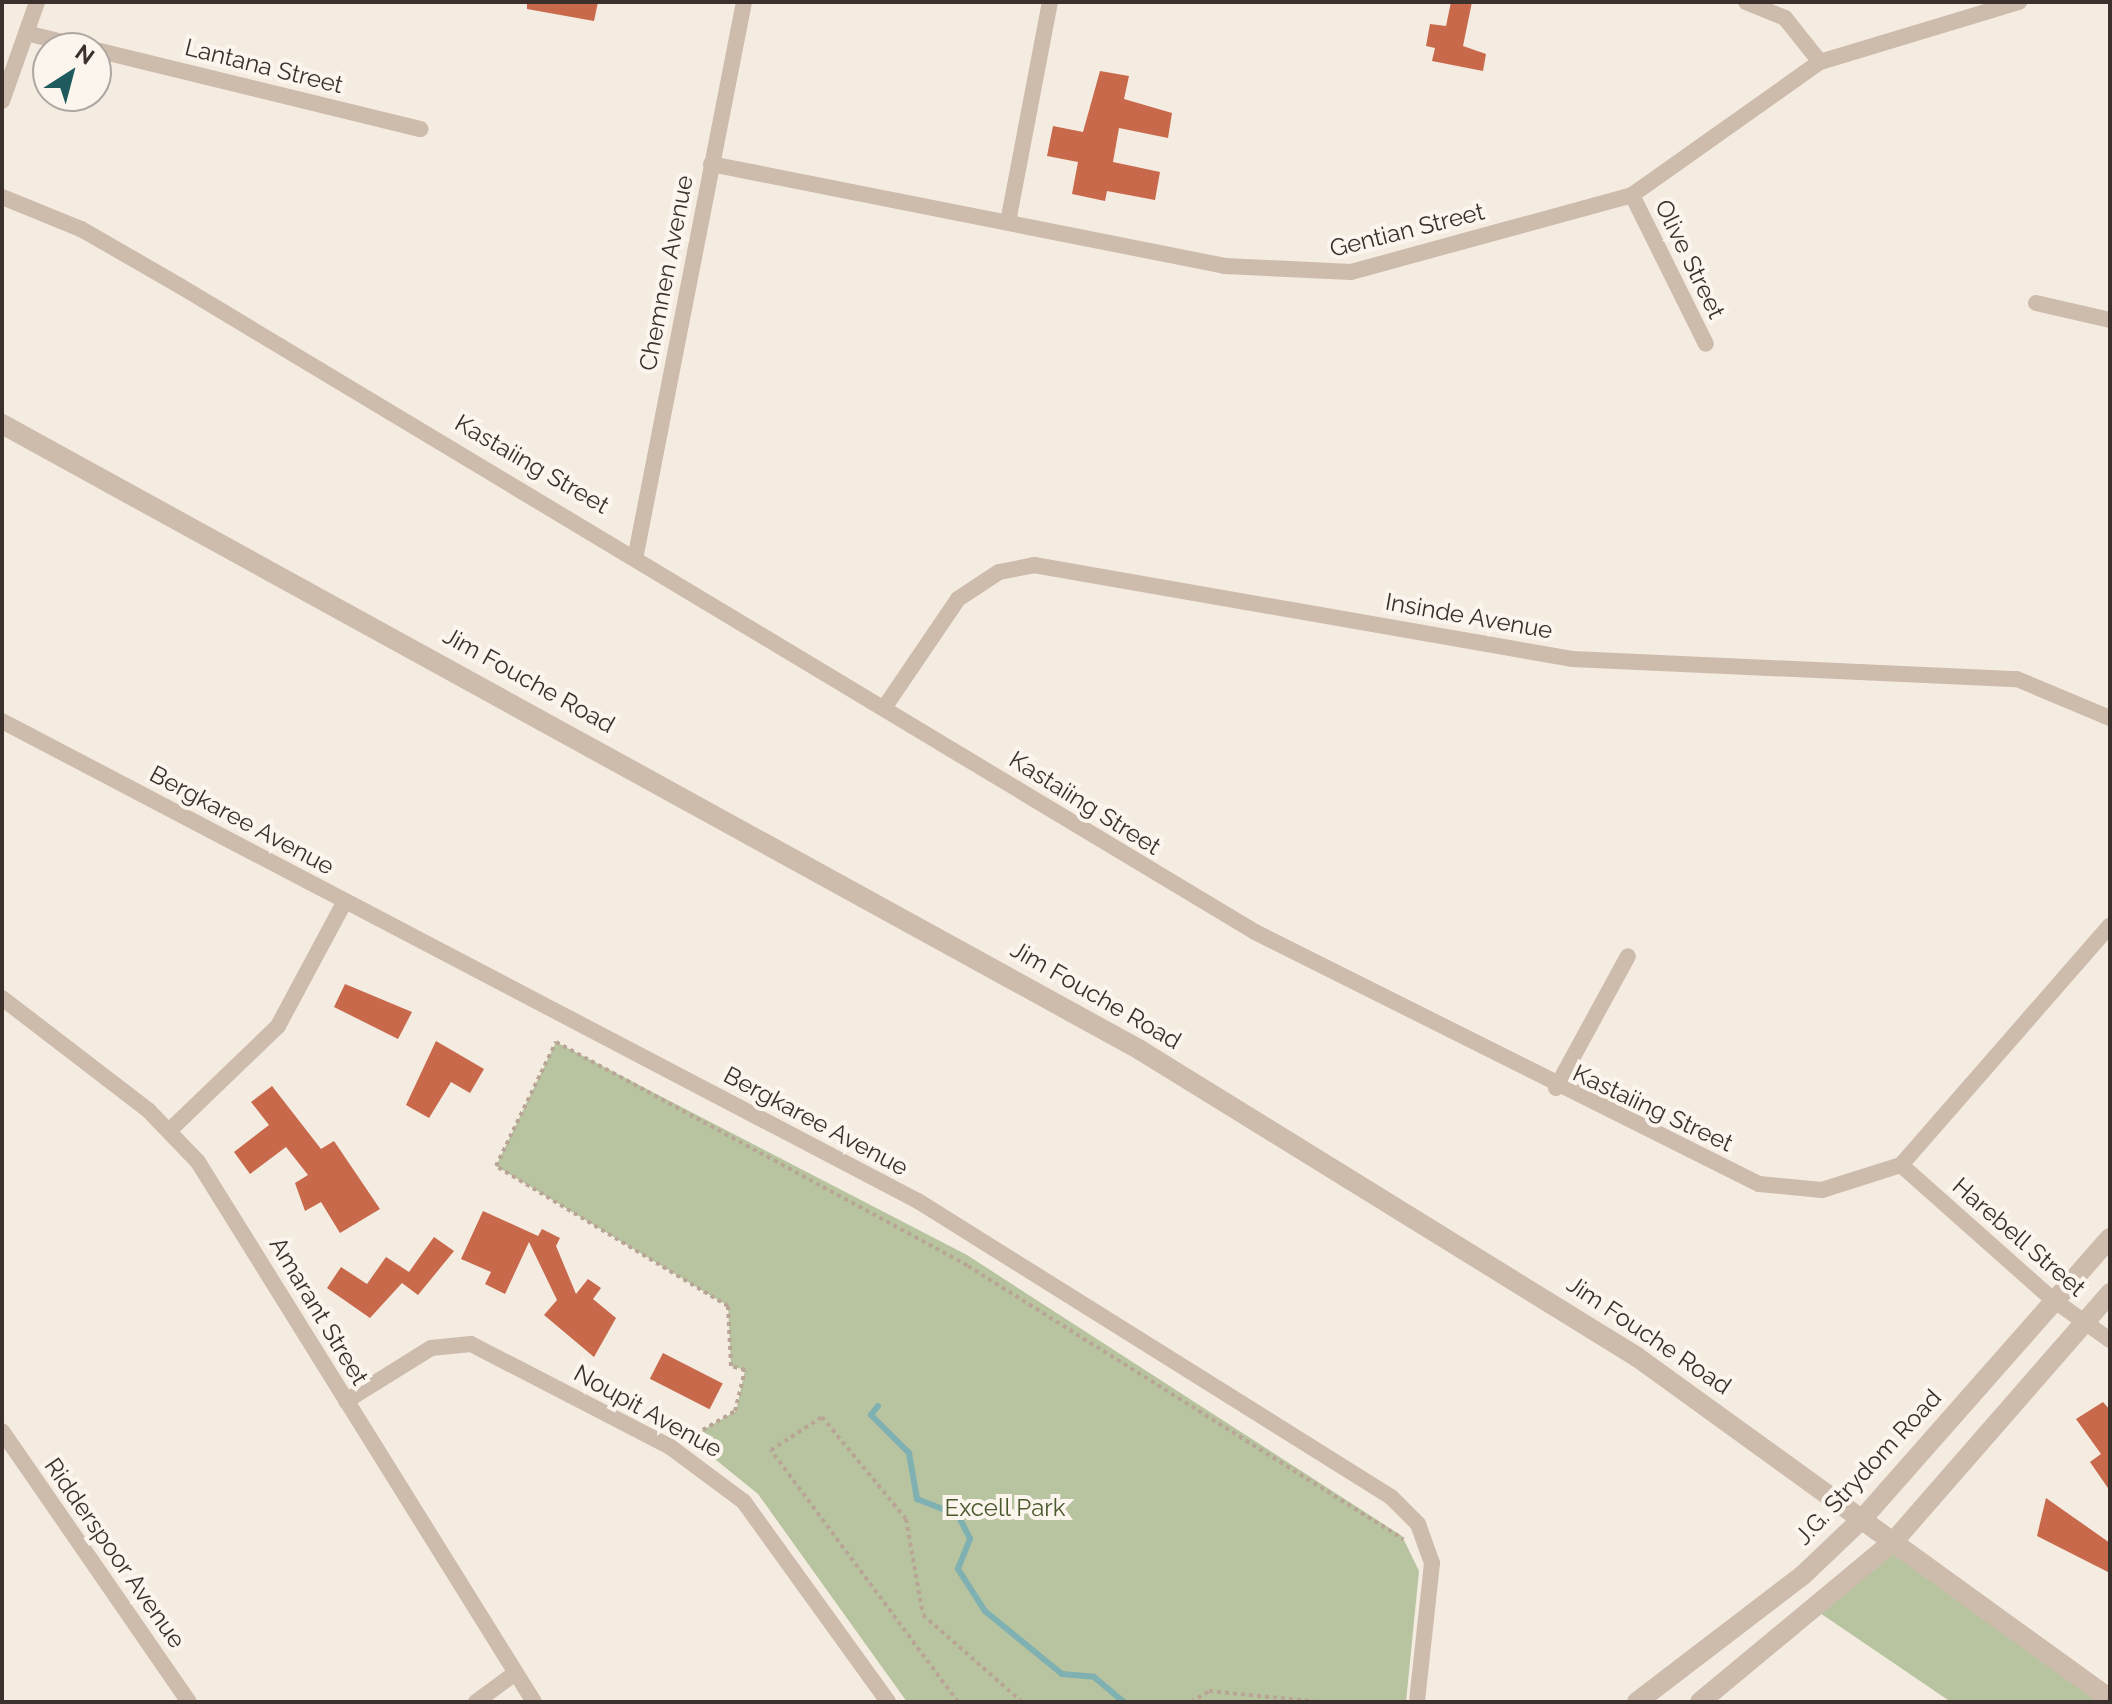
<!DOCTYPE html>
<style>
body{margin:0}
#map{position:relative;width:2112px;height:1704px;overflow:hidden;background:#f4ebe1;font-family:Raleway,sans-serif}
div>[style]{position:absolute}
.green>*{inset:0;background:#b8c4a0}
.stream>*{height:6px;margin:-3px;padding:0 3px;transform-origin:3px;border-radius:3px;background:#7fb0b2}
.building>*{inset:0;background:#c8694b;transform-origin:0 0}
.path>*{height:4px;margin-top:-2px;transform-origin:0;background:repeating-linear-gradient(90deg,#b9a596 0 4px,transparent 0 8px)}
.minor>*{height:16px;margin:-8px;padding:0 8px;transform-origin:8px;border-radius:8px;background:#cdbbac}
.tertiary>*{height:20px;margin:-10px;padding:0 10px;transform-origin:10px;border-radius:10px;background:#cdbbac}
span{translate:-50% -50%;white-space:nowrap;text-align:center;line-height:1.15;-webkit-text-stroke:8px #fbf5ee;paint-order:stroke}
.street-label{font-size:24px;color:#3b302b}
.park-label{font-size:24px;color:#4a5a2e}
.frame{position:absolute;inset:0;border:4px solid #3b302b;pointer-events:none}
.north{position:absolute;left:32px;top:32px;width:80px;height:80px;box-sizing:border-box;background:#fbf5ee;border:2px solid #aea6a0;border-radius:50%;rotate:36deg;font-size:22px;font-weight:700;line-height:32px;text-align:center;color:#3b302b}
.north::after{content:'';display:block;margin:auto;width:28px;height:36px;background:#1f5a5e;clip-path:polygon(50% 0,100% 100%,50% 72%,0 100%)}
</style>
<div id="map">
<div class="green">
<i style="clip-path:polygon(556px 1042px,967px 1255px,1402px 1536px,1419px 1571px,1406px 1702px,907px 1702px,758px 1494px,689px 1438px,736px 1411px,745px 1370px,731px 1366px,728px 1306px,496px 1166px)"></i>
<i style="clip-path:polygon(1894px 1542px,2110px 1702px,1951px 1702px,1817px 1611px)"></i>
</div>
<div class="stream">
<i style="left:878px;top:1406px;width:11px;rotate:128deg"></i>
<i style="left:871px;top:1415px;width:54px;rotate:45deg"></i>
<i style="left:909px;top:1453px;width:47px;rotate:80.1deg"></i>
<i style="left:917px;top:1499px;width:44px;rotate:21.3deg"></i>
<i style="left:958px;top:1515px;width:27px;rotate:63deg"></i>
<i style="left:970px;top:1539px;width:32px;rotate:112deg"></i>
<i style="left:958px;top:1569px;width:50px;rotate:57.3deg"></i>
<i style="left:985px;top:1611px;width:99px;rotate:39.3deg"></i>
<i style="left:1062px;top:1674px;width:32px;rotate:5deg"></i>
<i style="left:1094px;top:1677px;width:39px;rotate:40deg"></i>
</div>
<div class="building">
<i style="clip-path:polygon(527px 2px,598px 2px,594px 21px,527px 9px)"></i>
<i style="clip-path:polygon(1451px 2px,1472px 2px,1463px 46px,1486px 54px,1483px 71px,1432px 61px,1435px 48px,1426px 46px,1430px 24px,1446px 26px)"></i>
<i style="clip-path:polygon(1100px 71px,1129px 76px,1124px 99px,1172px 113px,1168px 138px,1119px 128px,1113px 162px,1160px 172px,1155px 200px,1107px 191px,1105px 201px,1072px 194px,1078px 162px,1047px 156px,1053px 126px,1083px 132px)"></i>
<i style="clip-path:polygon(345px 984px,412px 1012px,398px 1039px,334px 1007px)"></i>
<i style="clip-path:polygon(436px 1041px,484px 1069px,470px 1093px,451px 1082px,429px 1118px,406px 1105px)"></i>
<i style="clip-path:polygon(272px 1086px,321px 1149px,334px 1141px,380px 1209px,340px 1233px,321px 1202px,305px 1211px,295px 1183px,308px 1175px,286px 1147px,250px 1174px,234px 1152px,269px 1125px,251px 1102px)"></i>
<i style="clip-path:polygon(483px 1211px,538px 1236px,542px 1229px,560px 1238px,556px 1246px,576px 1294px,588px 1279px,601px 1288px,593px 1299px,616px 1318px,594px 1357px,544px 1315px,557px 1300px,529px 1242px,505px 1294px,485px 1284px,491px 1272px,461px 1259px)"></i>
<i style="clip-path:polygon(434px 1237px,454px 1251px,418px 1295px,402px 1283px,370px 1318px,327px 1288px,341px 1267px,367px 1284px,386px 1257px,409px 1272px)"></i>
<i style="left:663px;top:1353px;width:67px;height:29px;rotate:27deg"></i>
<i style="clip-path:polygon(2103px 1402px,2110px 1410px,2110px 1491px,2090px 1462px,2101px 1454px,2076px 1419px)"></i>
<i style="clip-path:polygon(2046px 1498px,2110px 1543px,2110px 1573px,2037px 1536px)"></i>
</div>
<div class="path">
<i style="left:689px;top:1438px;width:53px;rotate:-30.4deg"></i>
<i style="left:735px;top:1411px;width:42px;rotate:-76.3deg"></i>
<i style="left:745px;top:1370px;width:15px;rotate:-164deg"></i>
<i style="left:731px;top:1366px;width:60px;rotate:-92.9deg"></i>
<i style="left:728px;top:1306px;width:271px;rotate:-148.9deg"></i>
<i style="left:496px;top:1166px;width:138px;rotate:-64.2deg"></i>
<i style="left:556px;top:1042px;width:469px;rotate:28.5deg"></i>
<i style="left:968px;top:1266px;width:514px;rotate:32.11deg"></i>
<i style="left:958px;top:1702px;width:314px;rotate:-126.6deg"></i>
<i style="left:771px;top:1450px;width:61px;rotate:-32.9deg"></i>
<i style="left:822px;top:1417px;width:132px;rotate:50.5deg"></i>
<i style="left:906px;top:1519px;width:97px;rotate:80deg"></i>
<i style="left:923px;top:1615px;width:132px;rotate:41.3deg"></i>
<i style="left:1191px;top:1702px;width:21px;rotate:-31deg"></i>
<i style="left:1209px;top:1691px;width:114px;rotate:5.6deg"></i>
</div>
<div class="minor">
<i style="left:1746px;top:2px;width:42px;rotate:22.3deg"></i>
<i style="left:1785px;top:18px;width:56px;rotate:51.5deg"></i>
<i style="left:30px;top:34px;width:59px;rotate:13.8deg"></i>
<i style="left:96px;top:50px;width:334px;rotate:13.7deg"></i>
<i style="left:2px;top:101px;width:105px;rotate:-70.5deg"></i>
<i style="left:711px;top:164px;width:524px;rotate:11.22deg"></i>
<i style="left:1225px;top:266px;width:126px;rotate:2.7deg"></i>
<i style="left:1351px;top:272px;width:291px;rotate:-15.3deg"></i>
<i style="left:1632px;top:195px;width:230px;rotate:-35.3deg"></i>
<i style="left:1820px;top:62px;width:208px;rotate:-16.8deg"></i>
<i style="left:1632px;top:195px;width:166px;rotate:63.6deg"></i>
<i style="left:2px;top:197px;width:85px;rotate:22.1deg"></i>
<i style="left:81px;top:229px;width:114px;rotate:29.9deg"></i>
<i style="left:180px;top:286px;width:1254px;rotate:31deg"></i>
<i style="left:1255px;top:932px;width:563px;rotate:26.57deg"></i>
<i style="left:1759px;top:1184px;width:63px;rotate:5.4deg"></i>
<i style="left:1822px;top:1190px;width:83px;rotate:-17.6deg"></i>
<i style="left:1901px;top:1165px;width:318px;rotate:-48.9deg"></i>
<i style="left:1008px;top:222px;width:224px;rotate:-79.2deg"></i>
<i style="left:2036px;top:303px;width:76px;rotate:12.9deg"></i>
<i style="left:636px;top:554px;width:562px;rotate:-78.93deg"></i>
<i style="left:884px;top:708px;width:132px;rotate:-55.8deg"></i>
<i style="left:958px;top:599px;width:49px;rotate:-33.4deg"></i>
<i style="left:999px;top:572px;width:36px;rotate:-11deg"></i>
<i style="left:1034px;top:565px;width:546px;rotate:9.91deg"></i>
<i style="left:1572px;top:659px;width:445px;rotate:2.6deg"></i>
<i style="left:2017px;top:679px;width:101px;rotate:22.8deg"></i>
<i style="left:2px;top:721px;width:1034px;rotate:27.66deg"></i>
<i style="left:918px;top:1201px;width:558px;rotate:32.04deg"></i>
<i style="left:1391px;top:1497px;width:38px;rotate:45deg"></i>
<i style="left:1418px;top:1524px;width:41px;rotate:70.3deg"></i>
<i style="left:1432px;top:1563px;width:140px;rotate:96.2deg"></i>
<i style="left:2px;top:998px;width:185px;rotate:37.5deg"></i>
<i style="left:149px;top:1111px;width:71px;rotate:46.1deg"></i>
<i style="left:198px;top:1162px;width:636px;rotate:58.11deg"></i>
<i style="left:1556px;top:1088px;width:150px;rotate:-61.4deg"></i>
<i style="left:170px;top:1130px;width:150px;rotate:-43.9deg"></i>
<i style="left:278px;top:1026px;width:142px;rotate:-61.8deg"></i>
<i style="left:1901px;top:1165px;width:202px;rotate:41.6deg"></i>
<i style="left:2052px;top:1299px;width:71px;rotate:35.3deg"></i>
<i style="left:346px;top:1401px;width:100px;rotate:-31.9deg"></i>
<i style="left:431px;top:1348px;width:40px;rotate:-5.7deg"></i>
<i style="left:471px;top:1344px;width:223px;rotate:27.3deg"></i>
<i style="left:669px;top:1446px;width:94px;rotate:36.7deg"></i>
<i style="left:744px;top:1502px;width:246px;rotate:54.2deg"></i>
<i style="left:2px;top:1431px;width:329px;rotate:55.4deg"></i>
<i style="left:476px;top:1702px;width:47px;rotate:-36.4deg"></i>
</div>
<div class="tertiary">
<i style="left:2px;top:424px;width:1299px;rotate:28.81deg"></i>
<i style="left:1140px;top:1050px;width:584px;rotate:31.7deg"></i>
<i style="left:1637px;top:1357px;width:584px;rotate:35.87deg"></i>
<i style="left:1637px;top:1702px;width:208px;rotate:-37.4deg"></i>
<i style="left:1802px;top:1576px;width:86px;rotate:-43.6deg"></i>
<i style="left:1864px;top:1517px;width:372px;rotate:-48.6deg"></i>
<i style="left:1700px;top:1702px;width:252px;rotate:-39.7deg"></i>
<i style="left:1894px;top:1541px;width:329px;rotate:-48.9deg"></i>
</div>
<div class="street-label">
<span style="left:264px;top:66px;rotate:14deg">Lantana Street</span>
<span style="left:1407px;top:230px;rotate:-14deg">Gentian Street</span>
<span style="left:1690px;top:259px;rotate:64deg">Olive Street</span>
<span style="left:666px;top:273px;rotate:-79deg">Chemnen Avenue</span>
<span style="left:532px;top:464px;rotate:30deg">Kastaiing Street</span>
<span style="left:1469px;top:616px;rotate:10deg">Insinde Avenue</span>
<span style="left:529px;top:680px;rotate:29deg">Jim Fouche Road</span>
<span style="left:1085px;top:803px;rotate:32deg">Kastaiing Street</span>
<span style="left:242px;top:820px;rotate:28deg">Bergkaree Avenue</span>
<span style="left:1096px;top:995px;rotate:30deg">Jim Fouche Road</span>
<span style="left:1653px;top:1108px;rotate:25deg">Kastaiing Street</span>
<span style="left:816px;top:1121px;rotate:28deg">Bergkaree Avenue</span>
<span style="left:2019px;top:1237px;rotate:41deg">Harebell Street</span>
<span style="left:319px;top:1311px;rotate:59deg">Amarant Street</span>
<span style="left:1649px;top:1335px;rotate:34deg">Jim Fouche Road</span>
<span style="left:648px;top:1411px;rotate:29deg">Noupit Avenue</span>
<span style="left:1868px;top:1467px;rotate:-47deg">J.G. Strydom Road</span>
<span style="left:115px;top:1553px;rotate:55deg">Ridderspoor Avenue</span>
</div>
<div class="park-label">
<span style="left:1005px;top:1508px">Excell Park</span>
</div>
<div class="frame"></div>
<div class="north">N</div>
</div>
